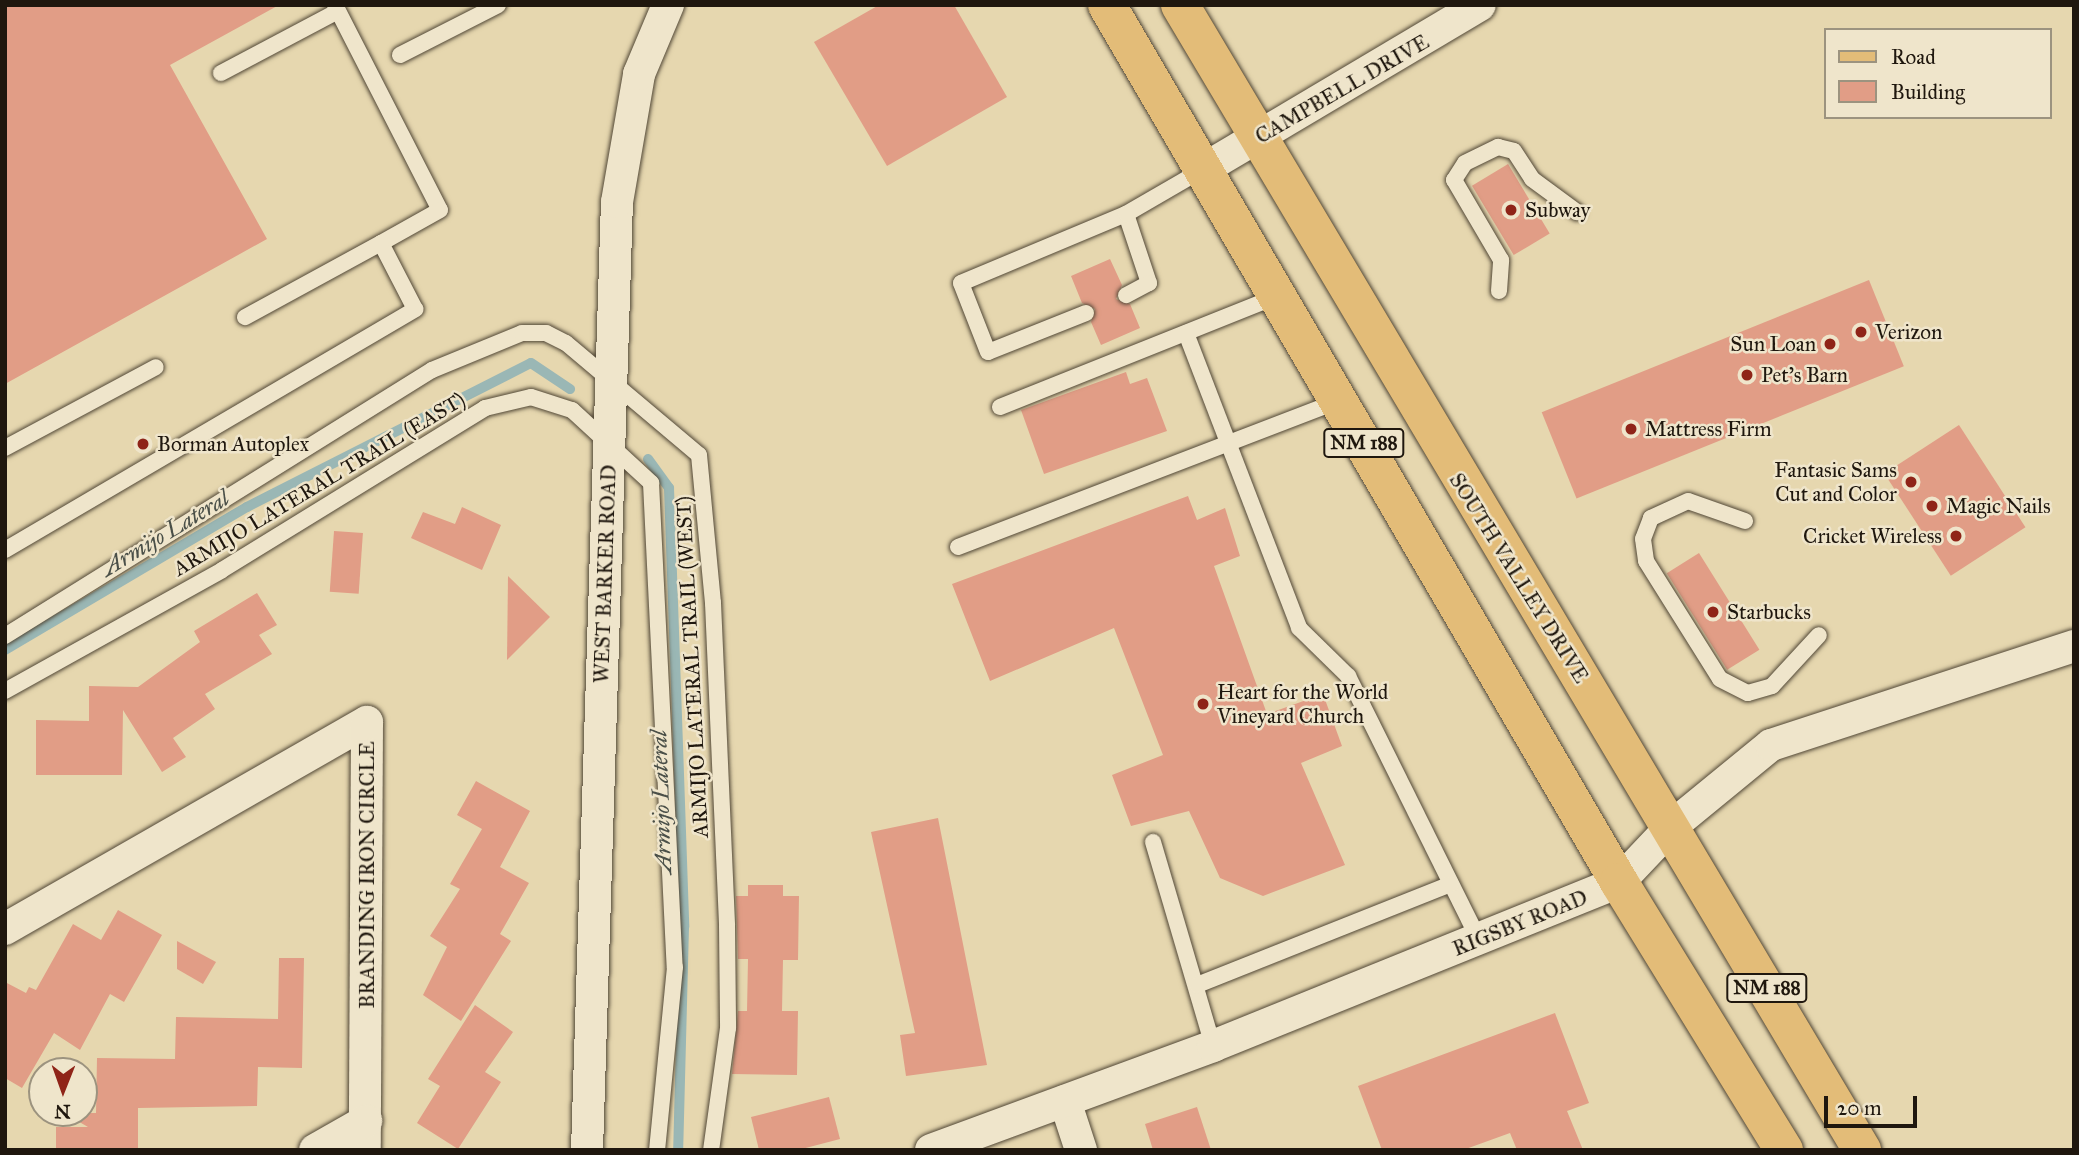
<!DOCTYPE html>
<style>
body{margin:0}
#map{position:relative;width:2079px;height:1155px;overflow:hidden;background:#e6d7af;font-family:"IM FELL Great Primer",serif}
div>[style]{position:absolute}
.stream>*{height:10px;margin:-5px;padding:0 5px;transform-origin:5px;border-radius:5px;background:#9ab7b5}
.building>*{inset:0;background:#e19d86;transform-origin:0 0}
.roads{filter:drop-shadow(0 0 2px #514736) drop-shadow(0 0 2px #514736)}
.service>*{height:16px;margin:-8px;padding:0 8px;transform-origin:8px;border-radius:8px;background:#efe5cb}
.minor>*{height:32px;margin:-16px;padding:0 16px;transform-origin:16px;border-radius:16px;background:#efe5cb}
.primary>*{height:38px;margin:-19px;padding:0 19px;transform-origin:19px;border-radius:19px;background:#e3bc78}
.dots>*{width:19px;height:19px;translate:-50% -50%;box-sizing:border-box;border:4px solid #efe5cb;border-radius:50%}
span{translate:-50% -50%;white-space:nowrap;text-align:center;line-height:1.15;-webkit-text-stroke:5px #efe5cb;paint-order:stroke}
.shield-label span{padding:2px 5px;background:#efe5cb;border:2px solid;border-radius:5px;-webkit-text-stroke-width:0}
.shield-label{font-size:19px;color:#1f170e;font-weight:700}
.street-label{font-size:21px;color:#1f170e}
.poi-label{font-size:21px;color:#1f170e}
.left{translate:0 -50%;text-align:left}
.right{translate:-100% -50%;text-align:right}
.water-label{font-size:23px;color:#4a4f48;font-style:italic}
.frame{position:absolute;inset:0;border:7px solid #1f170e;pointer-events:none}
.legend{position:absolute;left:1824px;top:28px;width:228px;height:91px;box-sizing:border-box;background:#efe5cb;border:2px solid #9c937f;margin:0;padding:9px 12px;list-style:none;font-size:21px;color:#1f170e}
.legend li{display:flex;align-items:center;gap:14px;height:35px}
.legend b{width:35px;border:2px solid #9c937f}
.north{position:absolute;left:28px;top:1057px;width:70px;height:70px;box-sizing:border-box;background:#efe5cb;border:2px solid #9c937f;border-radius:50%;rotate:181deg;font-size:19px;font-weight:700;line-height:28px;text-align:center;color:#1f170e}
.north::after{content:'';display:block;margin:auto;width:24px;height:32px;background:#8f2418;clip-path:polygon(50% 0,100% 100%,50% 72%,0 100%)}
.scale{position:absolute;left:1824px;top:1096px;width:93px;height:32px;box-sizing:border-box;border:4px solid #1f170e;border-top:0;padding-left:9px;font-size:21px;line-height:24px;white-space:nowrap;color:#1f170e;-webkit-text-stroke:5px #efe5cb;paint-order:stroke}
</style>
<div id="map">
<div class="stream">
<i style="left:648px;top:459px;width:36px;rotate:54deg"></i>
<i style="left:669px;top:488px;width:439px;rotate:88deg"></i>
<i style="left:684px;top:927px;width:223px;rotate:91.5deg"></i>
<i style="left:5px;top:650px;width:281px;rotate:-30.6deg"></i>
<i style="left:247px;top:507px;width:318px;rotate:-26.9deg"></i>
<i style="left:531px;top:363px;width:47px;rotate:33.7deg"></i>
</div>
<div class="building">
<i style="clip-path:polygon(5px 5px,279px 5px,170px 65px,267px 239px,5px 384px)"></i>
<i style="clip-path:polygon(879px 5px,954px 5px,1007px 97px,887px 166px,814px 42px)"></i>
<i style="left:1508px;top:164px;width:81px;height:42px;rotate:59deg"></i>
<i style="clip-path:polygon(1110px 259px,1122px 285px,1116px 299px,1130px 304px,1140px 328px,1101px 345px,1091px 322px,1095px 309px,1082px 303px,1071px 276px)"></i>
<i style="left:1869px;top:280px;width:93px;height:353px;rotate:68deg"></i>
<i style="clip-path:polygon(1126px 372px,1130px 384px,1147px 378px,1167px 431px,1044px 474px,1021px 410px)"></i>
<i style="left:1959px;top:425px;width:122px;height:89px;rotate:57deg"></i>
<i style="clip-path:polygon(1188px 496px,1197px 520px,1225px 508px,1240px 556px,1214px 566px,1267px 714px,1323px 694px,1342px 746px,1301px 763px,1345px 865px,1263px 896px,1220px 878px,1189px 811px,1131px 826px,1112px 775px,1163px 755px,1114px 628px,990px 681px,952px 584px)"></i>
<i style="clip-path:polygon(462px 507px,501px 525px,482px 570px,411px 538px,423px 512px,455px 524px)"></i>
<i style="left:334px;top:531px;width:29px;height:61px;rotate:4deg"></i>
<i style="left:1699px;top:553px;width:114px;height:38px;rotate:58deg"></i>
<i style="clip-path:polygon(508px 576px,550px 617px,507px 660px)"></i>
<i style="clip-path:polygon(257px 593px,277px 625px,259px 635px,272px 654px,205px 694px,215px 709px,173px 738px,186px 757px,162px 772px,123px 710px,122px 775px,36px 775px,36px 720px,89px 721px,89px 686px,138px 687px,200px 642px,194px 631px)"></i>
<i style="clip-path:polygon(476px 781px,530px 811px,500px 867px,529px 883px,500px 934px,511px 941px,461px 1021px,423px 995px,447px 947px,430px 936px,460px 889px,450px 884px,482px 829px,457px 815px)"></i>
<i style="clip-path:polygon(938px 818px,987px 1065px,906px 1076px,900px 1035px,915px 1033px,871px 832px)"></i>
<i style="clip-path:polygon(748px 885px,783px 885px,783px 896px,799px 896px,798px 960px,783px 960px,782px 1011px,798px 1011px,797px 1075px,732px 1074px,738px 1011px,747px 1011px,748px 959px,738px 959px,736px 896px,748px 896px)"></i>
<i style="clip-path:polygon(118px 910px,162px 935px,124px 1002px,110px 994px,80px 1050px,54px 1033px,22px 1088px,5px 1078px,5px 982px,26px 993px,29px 987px,36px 990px,73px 924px,101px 940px)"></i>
<i style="clip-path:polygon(177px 941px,216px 962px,203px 984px,177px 969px)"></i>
<i style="clip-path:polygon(279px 958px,304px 958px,302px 1068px,258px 1067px,257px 1106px,138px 1108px,138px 1150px,56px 1150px,56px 1127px,88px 1127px,64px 1113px,96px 1113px,97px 1058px,175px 1059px,176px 1017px,278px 1019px)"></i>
<i style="clip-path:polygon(475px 1005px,513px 1032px,485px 1072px,501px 1082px,458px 1149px,417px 1123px,440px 1086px,428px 1079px)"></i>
<i style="clip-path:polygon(1555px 1013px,1589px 1103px,1567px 1111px,1583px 1150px,1517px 1150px,1510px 1133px,1463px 1150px,1382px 1150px,1358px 1086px)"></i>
<i style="clip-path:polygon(829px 1097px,840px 1139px,798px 1150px,759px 1150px,751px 1117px)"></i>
<i style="clip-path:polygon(1197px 1107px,1211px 1150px,1153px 1150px,1145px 1124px)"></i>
</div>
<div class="roads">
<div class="service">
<i style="left:335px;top:5px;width:230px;rotate:62.9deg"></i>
<i style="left:440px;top:210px;width:68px;rotate:150.8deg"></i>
<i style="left:400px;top:55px;width:110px;rotate:-27deg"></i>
<i style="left:221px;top:73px;width:132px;rotate:-27.9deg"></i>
<i style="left:1126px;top:214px;width:73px;rotate:71.6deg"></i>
<i style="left:1149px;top:283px;width:26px;rotate:152deg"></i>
<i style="left:1499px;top:291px;width:31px;rotate:-86deg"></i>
<i style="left:1501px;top:260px;width:93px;rotate:-120.4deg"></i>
<i style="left:1454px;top:180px;width:20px;rotate:-57deg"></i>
<i style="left:1465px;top:163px;width:37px;rotate:-26deg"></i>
<i style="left:1498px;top:147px;width:16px;rotate:14deg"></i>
<i style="left:1514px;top:151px;width:33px;rotate:57deg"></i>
<i style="left:1532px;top:179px;width:56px;rotate:36.3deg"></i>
<i style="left:1086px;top:313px;width:105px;rotate:158.3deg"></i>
<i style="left:988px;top:352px;width:74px;rotate:-111.4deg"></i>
<i style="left:961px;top:283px;width:179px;rotate:-22.7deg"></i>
<i style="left:1126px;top:214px;width:88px;rotate:-30.1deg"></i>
<i style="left:1186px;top:333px;width:316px;rotate:69deg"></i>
<i style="left:1299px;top:628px;width:69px;rotate:44.4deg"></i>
<i style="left:1348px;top:676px;width:295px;rotate:63.6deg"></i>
<i style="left:1000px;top:407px;width:298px;rotate:-21.8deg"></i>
<i style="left:5px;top:448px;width:171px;rotate:-28.2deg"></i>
<i style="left:1745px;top:521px;width:60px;rotate:-160.7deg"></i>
<i style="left:1688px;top:501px;width:41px;rotate:155.3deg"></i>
<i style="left:1651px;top:518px;width:22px;rotate:111deg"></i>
<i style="left:1643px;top:539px;width:22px;rotate:82deg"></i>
<i style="left:1646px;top:561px;width:139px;rotate:57.9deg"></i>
<i style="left:1720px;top:679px;width:31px;rotate:27deg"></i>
<i style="left:1748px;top:693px;width:25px;rotate:-16deg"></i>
<i style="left:1772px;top:686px;width:69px;rotate:-47.3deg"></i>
<i style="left:958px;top:547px;width:408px;rotate:-21deg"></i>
<i style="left:5px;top:550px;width:476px;rotate:-30.4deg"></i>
<i style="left:415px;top:309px;width:74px;rotate:-117.3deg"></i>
<i style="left:381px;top:243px;width:155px;rotate:151.4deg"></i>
<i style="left:5px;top:636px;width:503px;rotate:-31.92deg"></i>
<i style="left:432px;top:370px;width:97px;rotate:-22.3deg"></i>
<i style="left:522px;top:333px;width:24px"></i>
<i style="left:546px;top:333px;width:22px;rotate:27deg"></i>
<i style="left:566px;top:343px;width:174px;rotate:40.1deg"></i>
<i style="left:699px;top:455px;width:149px;rotate:84.6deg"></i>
<i style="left:713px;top:603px;width:323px;rotate:87.5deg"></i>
<i style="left:727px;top:926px;width:102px;rotate:89.4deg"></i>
<i style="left:728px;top:1028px;width:123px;rotate:97.9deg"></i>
<i style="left:5px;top:691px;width:248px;rotate:-29.1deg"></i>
<i style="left:222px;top:570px;width:309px;rotate:-31.6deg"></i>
<i style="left:485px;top:408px;width:47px;rotate:-13.4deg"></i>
<i style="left:531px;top:397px;width:43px;rotate:17.6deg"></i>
<i style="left:572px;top:410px;width:108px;rotate:42.7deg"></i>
<i style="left:651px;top:483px;width:485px;rotate:87.2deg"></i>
<i style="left:675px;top:967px;width:184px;rotate:95.6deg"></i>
<i style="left:1153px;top:842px;width:213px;rotate:73.6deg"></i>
<i style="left:1197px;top:985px;width:273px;rotate:-21.7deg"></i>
</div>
<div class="minor">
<i style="left:1202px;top:170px;width:323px;rotate:-30.7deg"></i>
<i style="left:5px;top:929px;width:417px;rotate:-29.8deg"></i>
<i style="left:367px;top:722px;width:428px;rotate:90.3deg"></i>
<i style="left:1065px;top:1101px;width:52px;rotate:71.9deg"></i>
<i style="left:315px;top:1150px;width:59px;rotate:-29.6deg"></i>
<i style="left:587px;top:1150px;width:948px;rotate:-88.19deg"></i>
<i style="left:617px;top:202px;width:130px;rotate:-80.2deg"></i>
<i style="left:639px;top:74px;width:75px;rotate:-67.2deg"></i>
<i style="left:931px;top:1150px;width:301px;rotate:-20.2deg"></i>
<i style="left:1213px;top:1046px;width:438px;rotate:-22deg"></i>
<i style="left:1619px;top:882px;width:77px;rotate:-46.6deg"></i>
<i style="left:1672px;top:826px;width:128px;rotate:-39.3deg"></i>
<i style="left:1771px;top:745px;width:319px;rotate:-18.1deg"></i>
</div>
<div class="primary">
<i style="left:1107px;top:5px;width:1016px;rotate:59.72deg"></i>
<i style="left:1619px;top:882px;width:315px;rotate:58.4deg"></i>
<i style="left:1180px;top:5px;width:1333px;rotate:59.22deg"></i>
</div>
</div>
<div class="dots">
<i style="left:1511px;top:210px;background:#8f2418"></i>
<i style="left:1861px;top:332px;background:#8f2418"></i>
<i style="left:1830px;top:344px;background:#8f2418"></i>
<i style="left:1747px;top:375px;background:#8f2418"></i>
<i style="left:1631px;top:429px;background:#8f2418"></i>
<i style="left:143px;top:444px;background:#8f2418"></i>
<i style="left:1911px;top:482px;background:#8f2418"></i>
<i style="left:1932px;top:506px;background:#8f2418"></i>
<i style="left:1956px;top:536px;background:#8f2418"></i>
<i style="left:1713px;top:612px;background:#8f2418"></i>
<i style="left:1203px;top:704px;background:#8f2418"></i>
</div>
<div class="shield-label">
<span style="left:1364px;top:443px">NM 188</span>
<span style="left:1767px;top:988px">NM 188</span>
</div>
<div class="street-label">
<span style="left:1342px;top:89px;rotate:-30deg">CAMPBELL DRIVE</span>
<span style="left:319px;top:484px;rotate:-31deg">ARMIJO LATERAL TRAIL (EAST)</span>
<span style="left:605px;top:574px;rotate:-88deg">WEST BARKER ROAD</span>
<span style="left:1519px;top:578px;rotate:58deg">SOUTH VALLEY DRIVE</span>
<span style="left:692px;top:667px;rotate:-93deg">ARMIJO LATERAL TRAIL (WEST)</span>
<span style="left:367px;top:875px;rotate:-90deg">BRANDING IRON CIRCLE</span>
<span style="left:1520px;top:923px;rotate:-22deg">RIGSBY ROAD</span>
</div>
<div class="poi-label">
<span class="left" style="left:1525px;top:210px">Subway</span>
<span class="left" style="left:1875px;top:332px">Verizon</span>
<span class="right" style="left:1816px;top:344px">Sun Loan</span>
<span class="left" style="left:1761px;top:375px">Pet's Barn</span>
<span class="left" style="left:1645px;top:429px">Mattress Firm</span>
<span class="left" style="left:157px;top:444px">Borman Autoplex</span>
<span class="right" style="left:1897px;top:482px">Fantasic Sams<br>Cut and Color</span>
<span class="left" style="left:1946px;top:506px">Magic Nails</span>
<span class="right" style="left:1942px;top:536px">Cricket Wireless</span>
<span class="left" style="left:1727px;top:612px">Starbucks</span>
<span class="left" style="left:1217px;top:704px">Heart for the World<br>Vineyard Church</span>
</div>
<div class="water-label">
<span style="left:165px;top:533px;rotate:-31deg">Armijo Lateral</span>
<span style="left:661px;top:802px;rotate:-92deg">Armijo Lateral</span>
</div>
<div class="frame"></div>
<ul class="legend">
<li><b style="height:9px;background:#e3bc78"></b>Road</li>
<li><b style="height:19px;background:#e19d86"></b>Building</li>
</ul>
<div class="north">N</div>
<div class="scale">20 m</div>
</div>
